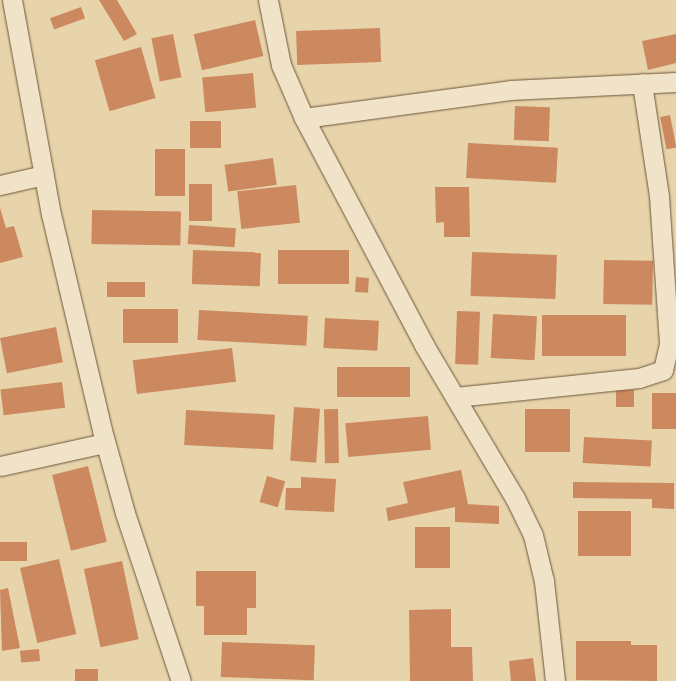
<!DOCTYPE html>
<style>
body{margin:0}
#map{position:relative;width:676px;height:681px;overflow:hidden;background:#e8d4aa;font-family:"Old Standard TT",serif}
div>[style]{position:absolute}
.building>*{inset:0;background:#cc895f;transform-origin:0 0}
.roads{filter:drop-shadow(0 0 1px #6d563d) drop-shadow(0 0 1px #6d563d)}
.minor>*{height:19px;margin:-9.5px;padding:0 9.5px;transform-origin:9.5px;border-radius:9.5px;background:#f0e3c8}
span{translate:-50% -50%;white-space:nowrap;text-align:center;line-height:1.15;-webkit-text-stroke:3px #f0e3c8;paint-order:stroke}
</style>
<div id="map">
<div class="building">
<i style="clip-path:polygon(99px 0,117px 0,137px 34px,124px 41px)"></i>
<i style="left:81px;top:7px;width:12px;height:33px;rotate:70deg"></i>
<i style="left:255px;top:20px;width:37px;height:63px;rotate:77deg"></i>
<i style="left:380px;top:28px;width:34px;height:84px;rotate:88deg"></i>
<i style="left:173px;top:34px;width:44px;height:22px;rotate:79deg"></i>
<i style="clip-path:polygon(676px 34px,676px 63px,648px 70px,642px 41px)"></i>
<i style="left:141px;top:47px;width:53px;height:48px;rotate:74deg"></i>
<i style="left:253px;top:73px;width:35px;height:51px;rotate:85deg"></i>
<i style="left:515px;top:106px;width:35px;height:34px;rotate:2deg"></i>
<i style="left:670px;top:115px;width:33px;height:10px;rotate:79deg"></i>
<i style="left:190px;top:121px;width:31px;height:27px"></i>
<i style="left:468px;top:143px;width:90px;height:35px;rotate:3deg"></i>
<i style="left:185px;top:149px;width:47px;height:30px;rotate:90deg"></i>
<i style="left:273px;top:158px;width:27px;height:49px;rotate:82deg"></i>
<i style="left:212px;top:184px;width:37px;height:23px;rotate:90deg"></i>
<i style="left:296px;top:185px;width:38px;height:59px;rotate:84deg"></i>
<i style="clip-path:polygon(435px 187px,469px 187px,470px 237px,444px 237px,444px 222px,436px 223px)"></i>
<i style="clip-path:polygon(0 208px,6px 228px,14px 226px,23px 257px,0 263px)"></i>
<i style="left:92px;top:210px;width:89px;height:34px;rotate:1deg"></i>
<i style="left:189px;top:225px;width:47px;height:19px;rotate:4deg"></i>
<i style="left:193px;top:250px;width:68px;height:34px;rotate:2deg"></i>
<i style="left:349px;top:250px;width:34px;height:71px;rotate:90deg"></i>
<i style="left:472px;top:252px;width:85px;height:44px;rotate:2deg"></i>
<i style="left:604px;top:260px;width:49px;height:44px;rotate:1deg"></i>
<i style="left:356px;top:277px;width:13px;height:15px;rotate:4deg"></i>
<i style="left:107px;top:282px;width:38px;height:15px"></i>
<i style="left:123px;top:309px;width:55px;height:34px"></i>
<i style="left:199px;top:310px;width:109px;height:30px;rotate:3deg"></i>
<i style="left:457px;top:311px;width:23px;height:53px;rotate:2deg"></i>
<i style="left:493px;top:314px;width:44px;height:44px;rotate:3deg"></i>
<i style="left:542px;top:315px;width:84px;height:41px"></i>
<i style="left:325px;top:318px;width:54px;height:30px;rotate:3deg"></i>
<i style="left:56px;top:327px;width:36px;height:57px;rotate:79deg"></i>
<i style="left:232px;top:348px;width:34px;height:100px;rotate:83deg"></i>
<i style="left:410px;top:367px;width:30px;height:73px;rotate:90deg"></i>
<i style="left:62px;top:382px;width:26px;height:62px;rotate:83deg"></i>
<i style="left:616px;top:390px;width:18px;height:17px"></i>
<i style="left:652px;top:393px;width:24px;height:36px"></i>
<i style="left:294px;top:407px;width:26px;height:54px;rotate:4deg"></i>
<i style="left:338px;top:409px;width:54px;height:14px;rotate:89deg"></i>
<i style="left:570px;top:409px;width:43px;height:45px;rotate:90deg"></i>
<i style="left:186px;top:410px;width:89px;height:35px;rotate:3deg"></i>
<i style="left:428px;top:416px;width:34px;height:83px;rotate:85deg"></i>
<i style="left:584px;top:437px;width:68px;height:26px;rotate:3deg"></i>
<i style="left:88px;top:466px;width:78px;height:37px;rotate:76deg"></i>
<i style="clip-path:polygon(461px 470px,468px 504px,466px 504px,499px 506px,499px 524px,455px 522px,455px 507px,388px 521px,386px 508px,408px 503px,403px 482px)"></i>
<i style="left:267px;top:476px;width:19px;height:27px;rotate:16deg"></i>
<i style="clip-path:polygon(301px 477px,336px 479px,334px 512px,285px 510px,286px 488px,301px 488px)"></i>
<i style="clip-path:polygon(573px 482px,674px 483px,674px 509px,652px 508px,652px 499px,573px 498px)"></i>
<i style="left:578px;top:511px;width:53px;height:45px"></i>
<i style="left:450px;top:527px;width:41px;height:35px;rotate:90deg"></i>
<i style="left:0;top:542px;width:27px;height:19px"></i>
<i style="left:59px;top:559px;width:77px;height:40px;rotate:77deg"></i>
<i style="left:122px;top:561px;width:80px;height:39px;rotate:78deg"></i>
<i style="clip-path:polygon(196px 571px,256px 571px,256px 608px,247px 608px,247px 635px,204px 635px,204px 606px,196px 606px)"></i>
<i style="clip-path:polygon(8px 588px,20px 648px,2px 651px,0 590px)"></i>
<i style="clip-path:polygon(451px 609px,451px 647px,472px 647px,473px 681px,410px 681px,409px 610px)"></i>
<i style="clip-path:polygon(576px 641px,631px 641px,631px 645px,657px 645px,657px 681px,576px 680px)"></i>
<i style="left:222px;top:642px;width:93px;height:35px;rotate:2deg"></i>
<i style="left:39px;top:649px;width:12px;height:19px;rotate:85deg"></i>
<i style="clip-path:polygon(533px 658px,536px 681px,511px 681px,509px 661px)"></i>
<i style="left:98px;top:669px;width:12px;height:23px;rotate:90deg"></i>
</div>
<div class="roads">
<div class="minor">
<i style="left:12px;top:0;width:218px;rotate:79.7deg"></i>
<i style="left:51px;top:214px;width:222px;rotate:76.7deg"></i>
<i style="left:102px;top:430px;width:86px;rotate:74.5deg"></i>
<i style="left:125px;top:513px;width:177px;rotate:71.6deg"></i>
<i style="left:268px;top:0;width:66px;rotate:78.7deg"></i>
<i style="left:281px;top:65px;width:58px;rotate:66.5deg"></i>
<i style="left:304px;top:118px;width:257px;rotate:62.1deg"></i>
<i style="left:424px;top:345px;width:178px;rotate:59.3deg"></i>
<i style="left:515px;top:498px;width:41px;rotate:64.1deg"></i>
<i style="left:533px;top:535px;width:47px;rotate:76.6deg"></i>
<i style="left:544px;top:581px;width:101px;rotate:83.7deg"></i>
<i style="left:304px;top:118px;width:208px;rotate:-7.7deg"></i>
<i style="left:510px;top:90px;width:166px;rotate:-2.8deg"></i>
<i style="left:0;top:185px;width:45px;rotate:-12.8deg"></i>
<i style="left:455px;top:397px;width:185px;rotate:-5.9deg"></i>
<i style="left:639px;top:378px;width:25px;rotate:-18deg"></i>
<i style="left:663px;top:370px;width:28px;rotate:-77deg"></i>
<i style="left:669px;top:343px;width:147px;rotate:-93.9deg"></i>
<i style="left:659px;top:196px;width:114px;rotate:-98.6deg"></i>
<i style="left:0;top:466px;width:107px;rotate:-12.4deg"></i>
</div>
</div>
</div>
